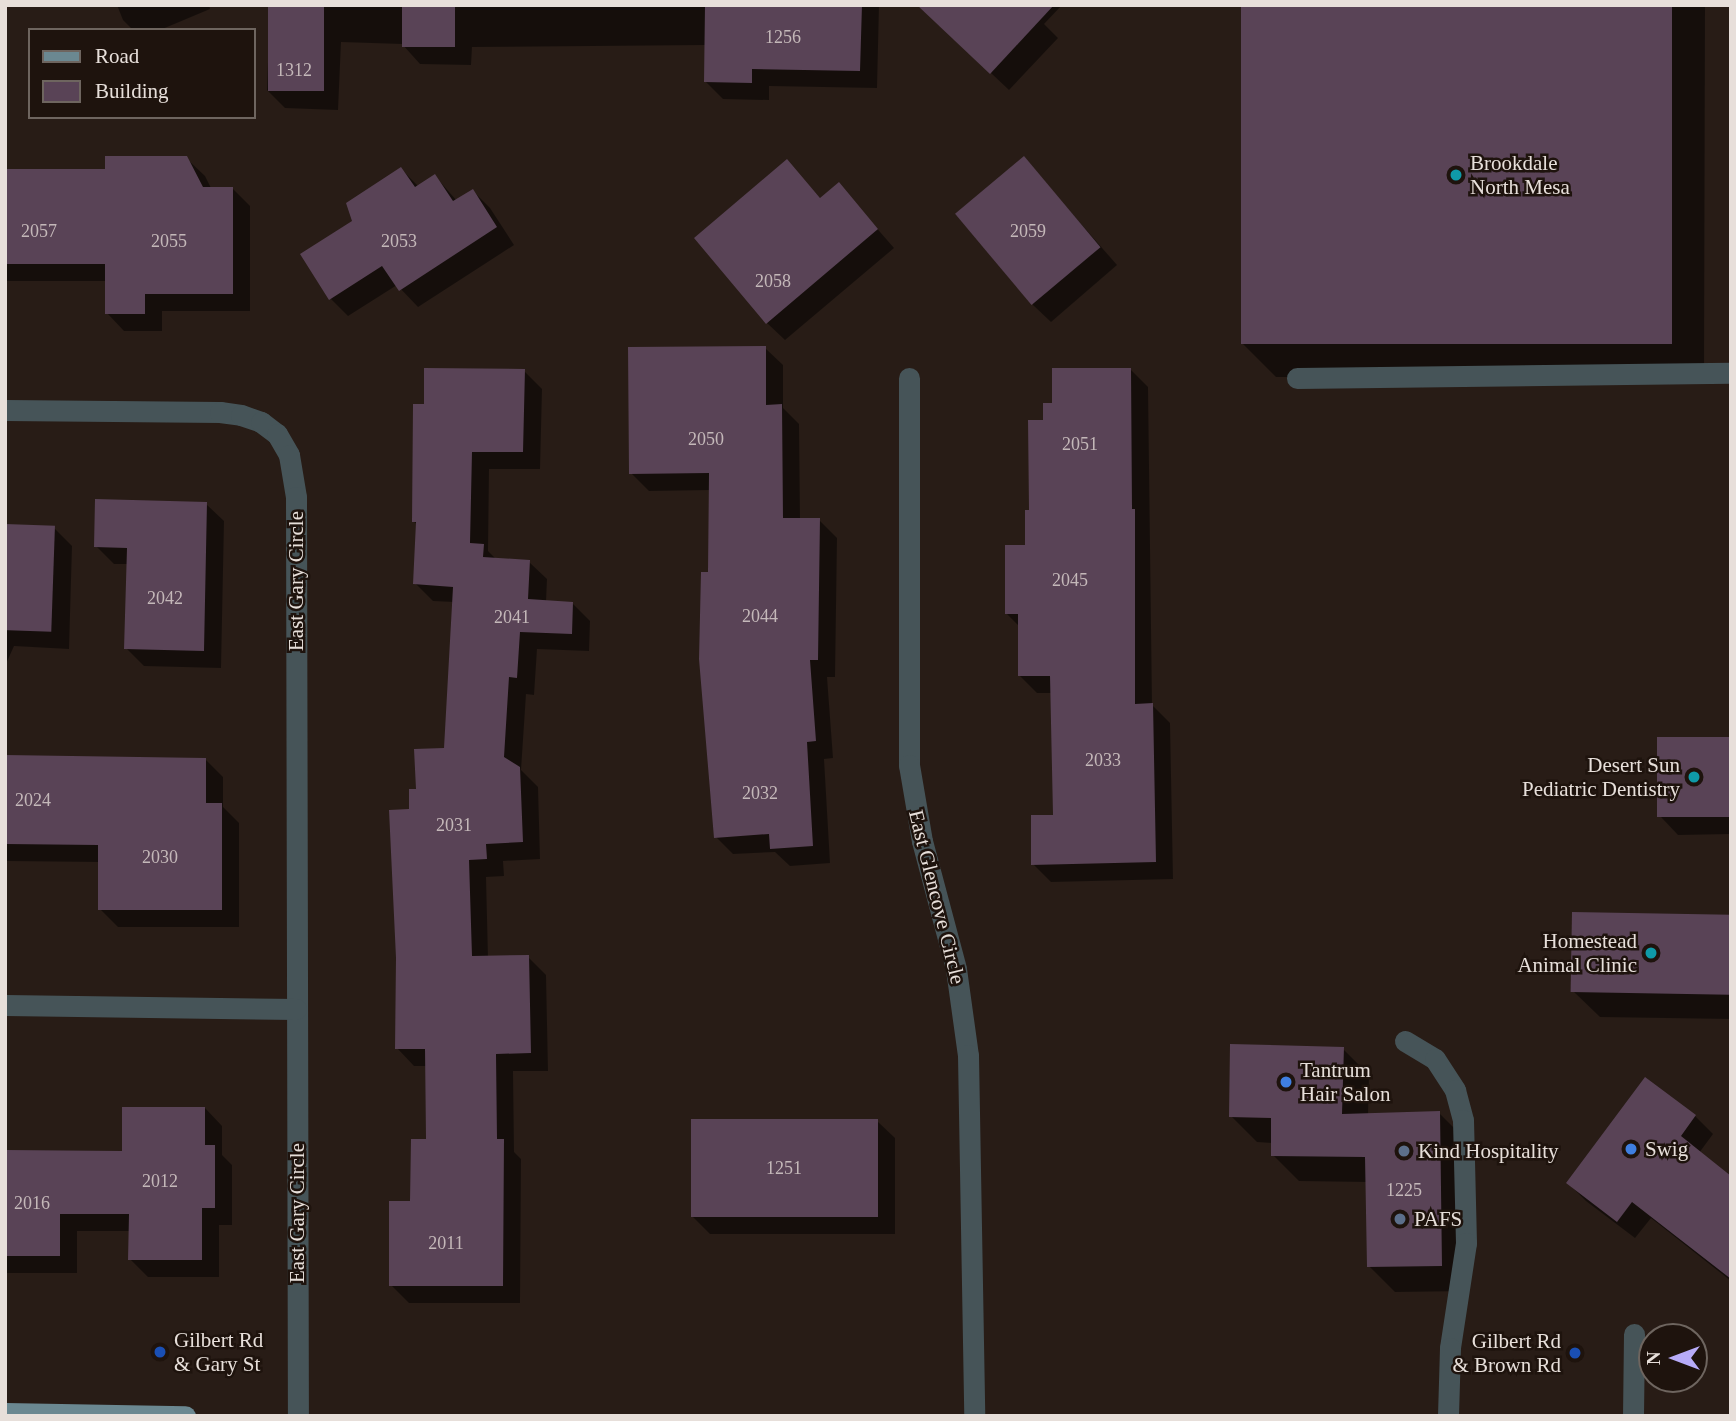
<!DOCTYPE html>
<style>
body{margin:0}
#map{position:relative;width:1736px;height:1421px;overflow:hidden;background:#281c16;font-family:"Times New Roman",serif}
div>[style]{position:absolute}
.shadow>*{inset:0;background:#0007}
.building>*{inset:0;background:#594356;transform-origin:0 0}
.lane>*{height:21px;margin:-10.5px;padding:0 10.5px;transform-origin:10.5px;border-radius:10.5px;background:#465458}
.street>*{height:21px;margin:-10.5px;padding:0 10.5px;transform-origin:10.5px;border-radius:10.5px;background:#465458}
.primary>*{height:21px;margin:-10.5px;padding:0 10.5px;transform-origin:10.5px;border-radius:10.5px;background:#6b8891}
.dots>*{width:19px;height:19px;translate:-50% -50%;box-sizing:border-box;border:4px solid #1e130d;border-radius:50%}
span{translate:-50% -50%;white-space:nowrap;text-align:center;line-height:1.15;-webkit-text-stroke:5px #1e130d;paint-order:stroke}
.number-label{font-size:18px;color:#c4b8b9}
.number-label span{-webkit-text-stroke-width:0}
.poi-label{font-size:21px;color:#e7dfda}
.left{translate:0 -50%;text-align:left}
.right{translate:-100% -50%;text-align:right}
.street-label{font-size:21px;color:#e7dfda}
.frame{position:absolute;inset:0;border:7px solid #e7dfda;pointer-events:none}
.legend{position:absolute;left:28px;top:28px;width:228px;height:91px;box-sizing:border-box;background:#1e130d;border:2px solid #6e655f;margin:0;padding:9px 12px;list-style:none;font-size:21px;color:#e7dfda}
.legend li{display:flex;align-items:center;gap:14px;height:35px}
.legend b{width:35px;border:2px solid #6e655f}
.north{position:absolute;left:1638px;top:1323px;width:70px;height:70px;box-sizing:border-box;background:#1e130d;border:2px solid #6e655f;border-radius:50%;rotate:270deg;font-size:19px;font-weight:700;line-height:28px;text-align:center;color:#e7dfda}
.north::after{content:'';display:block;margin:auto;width:24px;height:32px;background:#b7abf8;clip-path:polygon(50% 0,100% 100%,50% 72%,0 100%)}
</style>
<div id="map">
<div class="shadow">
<i style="clip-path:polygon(117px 5px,209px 5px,210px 9px,160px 30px,133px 30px,123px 20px)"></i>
<i style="clip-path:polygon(270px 5px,879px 5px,877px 88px,769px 86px,769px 100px,723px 99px,705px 81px,706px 45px,472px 47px,471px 65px,420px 64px,402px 44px,341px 42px,338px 110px,285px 108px,267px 90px)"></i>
<i style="clip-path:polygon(919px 5px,1062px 5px,1044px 24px,1058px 38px,1009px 90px)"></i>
<i style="clip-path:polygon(1243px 5px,1705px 5px,1704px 378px,1276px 377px,1242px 343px)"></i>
<i style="clip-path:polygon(186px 158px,205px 176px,211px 188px,232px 188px,250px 206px,250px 311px,162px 311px,162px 331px,124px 331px,107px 313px,107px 281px,5px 281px,5px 171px,107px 171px)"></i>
<i style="clip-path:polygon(1024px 159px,1117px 265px,1051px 322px,1033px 305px)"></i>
<i style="clip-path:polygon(787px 162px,821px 199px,839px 185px,894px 248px,785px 340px,767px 323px)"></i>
<i style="clip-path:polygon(401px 169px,419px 187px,435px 176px,457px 201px,473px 191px,490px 208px,514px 245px,418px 307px,397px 285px,348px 316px,331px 299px,354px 221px)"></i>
<i style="clip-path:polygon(765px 348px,783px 365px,783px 408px,799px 424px,800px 520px,819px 520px,837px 538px,835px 677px,827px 677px,833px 758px,824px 759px,830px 863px,790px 866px,775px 852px,733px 854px,716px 837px,711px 490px,649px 491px,631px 473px)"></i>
<i style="clip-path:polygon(1130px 369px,1148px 387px,1152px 705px,1170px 723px,1173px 879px,1051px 882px,1033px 864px,1055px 816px,1052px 693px,1037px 693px,1019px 675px,1019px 626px,1007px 614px,1027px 547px,1045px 422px,1054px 404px)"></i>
<i style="clip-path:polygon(524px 371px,542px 389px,540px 469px,489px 469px,488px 551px,497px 560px,529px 562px,547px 579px,546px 602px,572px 603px,590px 621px,589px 651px,537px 649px,534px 695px,526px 694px,521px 770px,538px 787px,540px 859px,503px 861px,504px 876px,486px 877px,488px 958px,528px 957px,546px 975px,548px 1071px,513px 1071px,514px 1152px,521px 1159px,520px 1303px,409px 1303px,391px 1285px,428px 1141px,427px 1066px,414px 1066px,397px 1048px,411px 811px,418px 790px,446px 750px,454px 602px,433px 601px,415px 583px,418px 525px,413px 521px,426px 406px)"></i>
<i style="clip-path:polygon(206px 504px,224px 521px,221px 668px,144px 666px,126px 648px,128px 564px,114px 564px,96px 546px)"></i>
<i style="clip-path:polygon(5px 526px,54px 528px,72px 546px,69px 649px,14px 646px,5px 666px)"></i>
<i style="clip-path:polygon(1731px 739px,1731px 834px,1678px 835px,1661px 817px)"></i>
<i style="clip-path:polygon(5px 757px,205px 759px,223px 777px,223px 807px,239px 823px,239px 927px,118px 927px,100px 909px,100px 862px,7px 861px,5px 896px)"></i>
<i style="clip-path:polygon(1731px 916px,1731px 1019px,1600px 1017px,1573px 991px)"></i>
<i style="clip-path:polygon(1343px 1049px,1369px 1075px,1368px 1115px,1439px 1113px,1465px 1139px,1468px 1291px,1395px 1292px,1369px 1266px,1368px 1182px,1299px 1181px,1273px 1155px,1273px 1143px,1257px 1142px,1231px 1116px)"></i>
<i style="clip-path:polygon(1646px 1079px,1695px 1116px,1713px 1134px,1699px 1153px,1731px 1178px,1731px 1281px,1651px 1218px,1635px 1238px,1586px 1201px,1568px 1183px)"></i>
<i style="clip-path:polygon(205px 1108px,222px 1126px,222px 1155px,232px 1165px,232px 1225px,219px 1225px,219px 1277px,148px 1277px,130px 1259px,130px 1231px,77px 1231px,77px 1273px,5px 1273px,5px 1151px,124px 1153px)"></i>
<i style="clip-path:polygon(877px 1121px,895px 1138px,895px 1234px,710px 1234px,692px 1216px)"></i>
</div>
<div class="building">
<i style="left:268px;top:5px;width:56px;height:86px"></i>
<i style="left:402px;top:5px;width:53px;height:42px"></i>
<i style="clip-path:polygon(705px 5px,862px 5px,860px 71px,752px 69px,752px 83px,704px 82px)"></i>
<i style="clip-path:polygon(917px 5px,1054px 5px,990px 74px)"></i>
<i style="left:1241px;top:5px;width:431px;height:339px"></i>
<i style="clip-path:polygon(105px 156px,187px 156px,203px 187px,233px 187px,233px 294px,145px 294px,145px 314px,105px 314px,105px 264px,5px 264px,5px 169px,105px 169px)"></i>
<i style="left:1024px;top:156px;width:119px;height:90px;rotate:50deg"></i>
<i style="clip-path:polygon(787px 159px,820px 198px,839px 182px,878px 229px,766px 324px,694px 238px)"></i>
<i style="clip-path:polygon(401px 167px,415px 187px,435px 174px,453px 201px,473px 189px,497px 227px,399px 291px,382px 266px,329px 300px,300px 254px,352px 221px,346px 203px)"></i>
<i style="clip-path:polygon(766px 346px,766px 405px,782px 404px,783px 518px,820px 518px,818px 660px,810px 660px,816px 741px,807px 742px,813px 846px,770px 849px,769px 834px,714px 838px,699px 659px,701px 572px,708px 572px,709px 473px,629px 474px,628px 347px)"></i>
<i style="clip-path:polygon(424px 368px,525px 369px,523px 452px,472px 452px,470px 543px,484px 544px,483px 557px,530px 560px,528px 599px,573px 602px,572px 634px,520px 632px,517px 678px,509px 677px,504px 757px,520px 767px,523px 842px,486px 844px,487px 859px,469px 860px,472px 956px,529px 955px,531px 1053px,496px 1054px,497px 1139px,504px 1139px,503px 1286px,389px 1286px,389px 1201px,410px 1201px,411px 1139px,426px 1139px,425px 1049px,395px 1049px,396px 958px,389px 810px,409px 809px,409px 789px,416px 789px,414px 749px,444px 748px,453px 587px,413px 584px,416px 522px,412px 522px,413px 404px,424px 404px)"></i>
<i style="clip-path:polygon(1052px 368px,1131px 368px,1132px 509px,1135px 509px,1135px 704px,1153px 703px,1156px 862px,1031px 865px,1031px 815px,1053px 815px,1050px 676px,1018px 676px,1018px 614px,1005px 614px,1005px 545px,1025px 545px,1025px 510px,1029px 510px,1028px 420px,1043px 420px,1043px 403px,1052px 403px)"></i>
<i style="clip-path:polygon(95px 499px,207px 502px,204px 651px,124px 649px,127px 548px,94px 547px)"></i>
<i style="left:5px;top:524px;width:50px;height:106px;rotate:2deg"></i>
<i style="left:1731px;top:737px;width:80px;height:74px;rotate:90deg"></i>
<i style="clip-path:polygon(5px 755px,206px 758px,206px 803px,222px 803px,222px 910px,98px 910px,98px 845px,5px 844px)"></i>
<i style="left:1572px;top:912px;width:159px;height:80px;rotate:1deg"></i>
<i style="clip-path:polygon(1230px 1044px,1344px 1047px,1342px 1114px,1440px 1111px,1442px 1266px,1367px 1267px,1365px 1157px,1271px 1156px,1271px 1118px,1229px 1117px)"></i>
<i style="clip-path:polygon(1645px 1077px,1696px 1115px,1681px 1136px,1731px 1176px,1731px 1279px,1632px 1202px,1617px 1222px,1566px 1183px)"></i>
<i style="clip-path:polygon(122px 1107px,205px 1107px,205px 1145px,215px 1145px,215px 1208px,202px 1208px,202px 1260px,128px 1260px,129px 1214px,60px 1214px,60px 1256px,5px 1256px,5px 1150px,122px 1151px)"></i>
<i style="left:691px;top:1119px;width:187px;height:98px"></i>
</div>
<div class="lane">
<i style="left:1297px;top:378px;width:434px;rotate:-0.7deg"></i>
<i style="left:1405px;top:1041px;width:35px;rotate:31deg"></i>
<i style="left:1435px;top:1059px;width:37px;rotate:57deg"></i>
<i style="left:1455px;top:1090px;width:31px;rotate:75deg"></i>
<i style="left:1463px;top:1120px;width:123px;rotate:88.6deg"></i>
<i style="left:1466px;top:1243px;width:106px;rotate:98.7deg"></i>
<i style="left:1450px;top:1348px;width:68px;rotate:91.7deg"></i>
<i style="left:1633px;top:1416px;width:82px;rotate:-89.3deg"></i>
</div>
<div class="street">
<i style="left:909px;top:378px;width:387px;rotate:90deg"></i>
<i style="left:909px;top:765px;width:77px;rotate:80.3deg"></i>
<i style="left:922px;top:841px;width:132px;rotate:75.1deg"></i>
<i style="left:956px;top:969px;width:87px;rotate:82.1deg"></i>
<i style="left:968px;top:1055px;width:361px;rotate:89deg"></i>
<i style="left:5px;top:410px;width:215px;rotate:0.5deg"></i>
<i style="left:220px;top:412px;width:21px;rotate:8deg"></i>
<i style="left:241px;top:415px;width:21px;rotate:19deg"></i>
<i style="left:261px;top:422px;width:20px;rotate:37deg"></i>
<i style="left:277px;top:434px;width:24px;rotate:60deg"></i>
<i style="left:289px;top:455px;width:43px;rotate:80.5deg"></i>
<i style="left:296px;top:497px;width:919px;rotate:89.88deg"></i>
<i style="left:5px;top:1005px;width:291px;rotate:0.8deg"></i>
</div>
<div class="primary">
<i style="left:5px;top:1413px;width:180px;rotate:1deg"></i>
</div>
<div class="dots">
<i style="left:1456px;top:175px;background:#0f9aa8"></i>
<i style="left:1694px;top:777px;background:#0f9aa8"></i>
<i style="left:1651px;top:953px;background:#0f9aa8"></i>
<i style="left:1286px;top:1082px;background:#3f7fe0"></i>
<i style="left:1631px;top:1149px;background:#3f7fe0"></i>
<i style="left:1404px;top:1151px;background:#5c6f8a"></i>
<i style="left:1400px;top:1219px;background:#5c6f8a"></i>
<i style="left:160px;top:1352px;background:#1a4fb4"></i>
<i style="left:1575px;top:1353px;background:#1a4fb4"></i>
</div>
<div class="number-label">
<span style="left:783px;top:37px">1256</span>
<span style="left:294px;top:70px">1312</span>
<span style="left:39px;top:231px">2057</span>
<span style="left:1028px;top:231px">2059</span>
<span style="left:169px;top:241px">2055</span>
<span style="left:399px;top:241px">2053</span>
<span style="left:773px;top:281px">2058</span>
<span style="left:706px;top:439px">2050</span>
<span style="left:1080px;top:444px">2051</span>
<span style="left:1070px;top:580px">2045</span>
<span style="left:165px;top:598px">2042</span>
<span style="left:760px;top:616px">2044</span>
<span style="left:512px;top:617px">2041</span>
<span style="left:1103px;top:760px">2033</span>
<span style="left:760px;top:793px">2032</span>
<span style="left:33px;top:800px">2024</span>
<span style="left:454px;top:825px">2031</span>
<span style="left:160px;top:857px">2030</span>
<span style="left:784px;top:1168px">1251</span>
<span style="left:160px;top:1181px">2012</span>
<span style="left:1404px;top:1190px">1225</span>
<span style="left:32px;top:1203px">2016</span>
<span style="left:446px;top:1243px">2011</span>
</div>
<div class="poi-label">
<span class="left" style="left:1470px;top:175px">Brookdale<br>North Mesa</span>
<span class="right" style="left:1680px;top:777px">Desert Sun<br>Pediatric Dentistry</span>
<span class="right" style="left:1637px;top:953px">Homestead<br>Animal Clinic</span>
<span class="left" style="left:1300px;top:1082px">Tantrum<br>Hair Salon</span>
<span class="left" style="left:1645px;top:1149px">Swig</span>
<span class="left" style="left:1418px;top:1151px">Kind Hospitality</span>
<span class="left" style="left:1414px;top:1219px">PAFS</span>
<span class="left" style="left:174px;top:1352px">Gilbert Rd<br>&amp; Gary St</span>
<span class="right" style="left:1561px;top:1353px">Gilbert Rd<br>&amp; Brown Rd</span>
</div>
<div class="street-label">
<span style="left:296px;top:581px;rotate:-90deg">East Gary Circle</span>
<span style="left:937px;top:897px;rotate:76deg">East Glencove Circle</span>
<span style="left:297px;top:1213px;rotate:-90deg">East Gary Circle</span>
</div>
<div class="frame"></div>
<ul class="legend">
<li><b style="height:9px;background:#6b8891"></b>Road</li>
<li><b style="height:19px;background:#594356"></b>Building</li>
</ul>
<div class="north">N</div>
</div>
